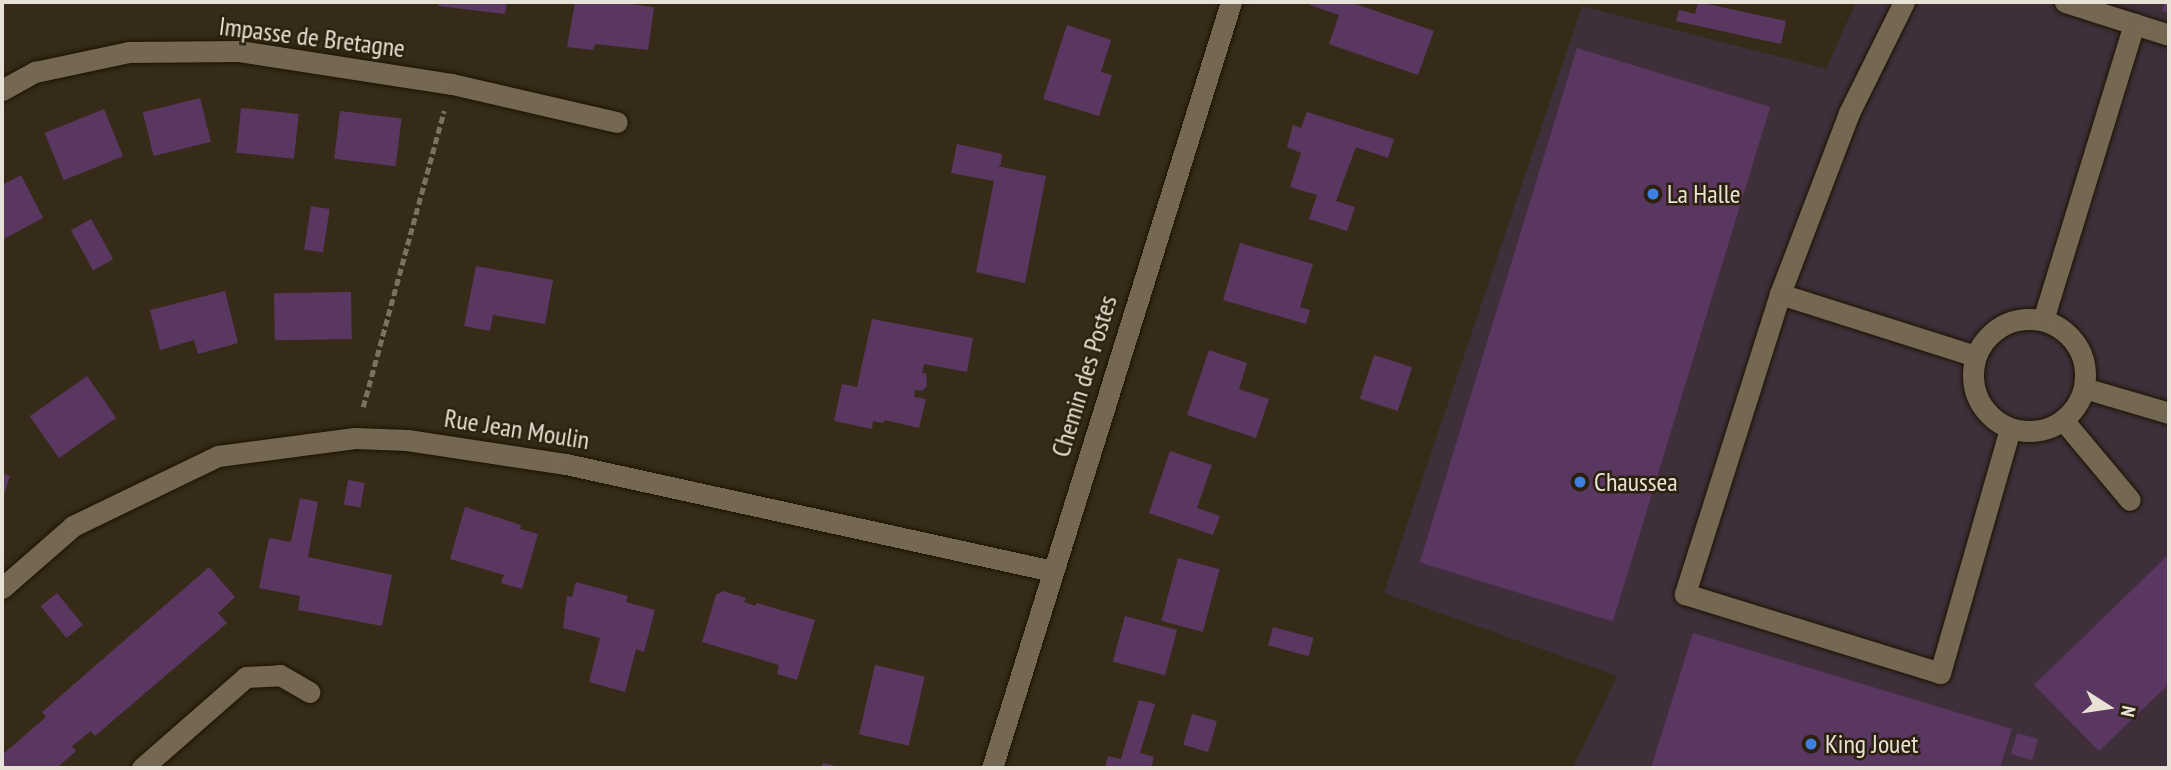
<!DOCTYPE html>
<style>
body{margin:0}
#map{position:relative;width:2171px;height:770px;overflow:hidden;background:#362b18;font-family:"PT Sans Narrow",sans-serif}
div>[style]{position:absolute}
.commercial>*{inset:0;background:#3f2f3a}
.building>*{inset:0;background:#5a3761;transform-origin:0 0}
.path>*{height:4.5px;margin-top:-2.25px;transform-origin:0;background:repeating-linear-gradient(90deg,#7a7160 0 7px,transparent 0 10.5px)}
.roads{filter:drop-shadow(0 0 2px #1d1302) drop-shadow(0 0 2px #1d1302)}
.lane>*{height:21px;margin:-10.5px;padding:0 10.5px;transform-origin:10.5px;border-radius:10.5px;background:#746853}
.lane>.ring{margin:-10.5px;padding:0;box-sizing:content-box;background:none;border:21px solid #746853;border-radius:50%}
.street>*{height:21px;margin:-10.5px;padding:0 10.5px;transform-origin:10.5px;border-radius:10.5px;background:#746853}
.dots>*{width:19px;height:19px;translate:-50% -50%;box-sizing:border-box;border:4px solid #2c210e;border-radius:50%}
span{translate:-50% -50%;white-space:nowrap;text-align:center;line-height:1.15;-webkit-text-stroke:5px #2c210e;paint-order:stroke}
.street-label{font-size:26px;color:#e8e1d5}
.poi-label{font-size:26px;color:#e8e1d5}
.left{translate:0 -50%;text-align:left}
.frame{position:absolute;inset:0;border:4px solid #e8e1d5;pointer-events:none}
.north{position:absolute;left:2073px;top:672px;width:70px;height:70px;-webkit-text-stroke:5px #2c210e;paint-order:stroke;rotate:102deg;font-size:19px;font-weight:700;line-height:28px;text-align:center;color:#e8e1d5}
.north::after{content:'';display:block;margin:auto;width:24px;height:32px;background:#e8e1d5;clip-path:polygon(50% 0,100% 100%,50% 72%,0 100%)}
</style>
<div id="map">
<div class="commercial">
<i style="clip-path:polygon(1856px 2px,2169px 2px,2169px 768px,1573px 768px,1617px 676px,1384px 593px,1582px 6px,1826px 69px)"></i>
</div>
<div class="building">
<i style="clip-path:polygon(439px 2px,507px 2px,505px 14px,438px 6px)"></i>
<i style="clip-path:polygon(575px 2px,613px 2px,654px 7px,648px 50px,595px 44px,593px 50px,567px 47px)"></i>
<i style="clip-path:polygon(1311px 2px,1350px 2px,1434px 31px,1418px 75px,1329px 44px,1339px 15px,1310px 5px)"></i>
<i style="clip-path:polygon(1698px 2px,1786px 21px,1781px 44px,1676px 21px,1679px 10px,1695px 14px)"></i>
<i style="clip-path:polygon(2165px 2px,2169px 2px,2169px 13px,2162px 11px)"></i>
<i style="clip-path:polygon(1067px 25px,1111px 40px,1101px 72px,1112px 75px,1099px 116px,1043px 99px)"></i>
<i style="left:1577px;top:48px;width:202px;height:538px;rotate:17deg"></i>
<i style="left:200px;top:98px;width:45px;height:59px;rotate:76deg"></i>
<i style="left:241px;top:108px;width:58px;height:45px;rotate:6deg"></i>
<i style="left:104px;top:109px;width:51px;height:64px;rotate:68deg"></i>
<i style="left:340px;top:111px;width:62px;height:48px;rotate:7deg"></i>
<i style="clip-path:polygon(1307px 112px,1394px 139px,1388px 158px,1356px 147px,1336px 201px,1355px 207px,1347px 231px,1309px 219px,1317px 195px,1290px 187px,1301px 153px,1287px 147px,1293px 125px,1301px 128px)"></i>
<i style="clip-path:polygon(957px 144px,1002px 154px,1001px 165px,997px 166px,1046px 176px,1025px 283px,976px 272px,994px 181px,951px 173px)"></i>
<i style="clip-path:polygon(21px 175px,43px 218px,2px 240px,2px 185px)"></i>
<i style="left:311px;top:206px;width:19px;height:44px;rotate:9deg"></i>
<i style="left:91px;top:219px;width:46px;height:23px;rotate:61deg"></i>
<i style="clip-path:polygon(1240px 243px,1313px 264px,1300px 307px,1310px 310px,1306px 324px,1223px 300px)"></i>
<i style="clip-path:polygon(476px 266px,553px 280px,545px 324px,493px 315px,490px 331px,464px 326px)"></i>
<i style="clip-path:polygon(225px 291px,238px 343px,198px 354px,194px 340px,160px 350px,150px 310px)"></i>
<i style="left:351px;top:292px;width:47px;height:77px;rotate:89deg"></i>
<i style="clip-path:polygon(872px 319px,973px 338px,967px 372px,924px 364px,922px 373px,926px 373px,927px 386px,922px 391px,915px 390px,914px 397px,926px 399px,919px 428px,885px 420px,883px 423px,873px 421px,872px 429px,834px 421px,842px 384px,857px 387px)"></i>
<i style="clip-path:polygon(1209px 350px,1247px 363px,1239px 389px,1269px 399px,1256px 438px,1187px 415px)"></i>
<i style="left:1374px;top:355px;width:40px;height:46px;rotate:18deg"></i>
<i style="left:87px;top:376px;width:51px;height:70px;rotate:55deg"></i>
<i style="clip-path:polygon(1170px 451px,1212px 465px,1197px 508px,1220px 516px,1213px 535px,1149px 513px)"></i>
<i style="clip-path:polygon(2px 473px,10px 476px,2px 501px)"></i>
<i style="left:348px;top:480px;width:17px;height:25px;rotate:10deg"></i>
<i style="clip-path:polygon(300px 498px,318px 502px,308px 557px,392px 575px,382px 626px,298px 610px,300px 596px,259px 588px,269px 538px,291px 542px)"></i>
<i style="clip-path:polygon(465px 507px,521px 525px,520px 529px,538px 534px,522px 589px,501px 583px,504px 575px,450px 559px)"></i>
<i style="clip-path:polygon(2169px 554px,2169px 684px,2099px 751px,2034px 685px)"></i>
<i style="left:1178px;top:558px;width:43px;height:65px;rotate:15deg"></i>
<i style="clip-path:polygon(209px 567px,235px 597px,218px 613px,227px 623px,95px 736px,91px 731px,72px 746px,76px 751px,59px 766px,61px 768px,2px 768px,2px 755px,46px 717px,42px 712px)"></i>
<i style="clip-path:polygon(576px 582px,628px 596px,626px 602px,655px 610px,644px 652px,636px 649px,625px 692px,589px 682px,600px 638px,563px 628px,567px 596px,572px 597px)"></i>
<i style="clip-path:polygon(723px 591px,746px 598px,744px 602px,755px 606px,757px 603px,815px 620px,797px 680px,777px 674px,779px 665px,702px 642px,716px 595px)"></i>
<i style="left:57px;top:593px;width:41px;height:21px;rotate:51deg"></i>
<i style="left:1125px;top:616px;width:54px;height:47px;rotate:15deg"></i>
<i style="left:1273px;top:627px;width:42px;height:19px;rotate:15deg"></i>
<i style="clip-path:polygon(1693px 633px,2012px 729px,2000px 768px,1651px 768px)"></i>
<i style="left:875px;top:665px;width:51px;height:71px;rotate:13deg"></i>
<i style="clip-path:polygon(1139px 700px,1155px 704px,1140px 753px,1154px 757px,1151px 768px,1105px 768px,1108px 756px,1121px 759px)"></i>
<i style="left:1192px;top:714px;width:26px;height:32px;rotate:16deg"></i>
<i style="left:2017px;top:733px;width:22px;height:22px;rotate:16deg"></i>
<i style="clip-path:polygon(823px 763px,840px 767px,840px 768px,821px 768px)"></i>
</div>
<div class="path">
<i style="left:363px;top:407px;width:307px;rotate:-74.7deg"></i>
</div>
<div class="roads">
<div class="lane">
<i style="left:1904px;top:2px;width:124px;rotate:116.4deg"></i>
<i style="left:1849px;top:113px;width:194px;rotate:110.9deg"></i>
<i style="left:1780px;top:294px;width:315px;rotate:107.6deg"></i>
<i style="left:1685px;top:594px;width:267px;rotate:17.2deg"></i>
<i style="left:1940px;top:673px;width:254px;rotate:-74deg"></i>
<i style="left:2065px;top:2px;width:109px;rotate:17.6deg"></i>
<i style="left:1780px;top:294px;width:205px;rotate:17.6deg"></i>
<i class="ring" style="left:1973px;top:319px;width:91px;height:91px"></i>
<i style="left:2043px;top:320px;width:310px;rotate:-72.9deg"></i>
<i style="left:2084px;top:388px;width:89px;rotate:16.4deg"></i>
<i style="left:2063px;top:420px;width:104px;rotate:50.1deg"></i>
</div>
<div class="street">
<i style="left:2px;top:90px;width:38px;rotate:-29deg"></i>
<i style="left:35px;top:72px;width:96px;rotate:-12deg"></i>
<i style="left:129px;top:52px;width:110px;rotate:-0.5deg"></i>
<i style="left:239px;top:51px;width:216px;rotate:8.8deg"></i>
<i style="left:452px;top:84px;width:169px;rotate:13deg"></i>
<i style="left:2px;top:588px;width:94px;rotate:-41.1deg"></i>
<i style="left:73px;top:526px;width:161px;rotate:-25.8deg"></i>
<i style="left:218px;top:456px;width:138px;rotate:-7.5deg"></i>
<i style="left:355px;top:438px;width:52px;rotate:2.2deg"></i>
<i style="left:407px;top:440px;width:161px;rotate:8.6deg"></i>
<i style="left:566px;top:464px;width:498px;rotate:12.4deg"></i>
<i style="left:142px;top:768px;width:138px;rotate:-41.2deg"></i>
<i style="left:246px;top:677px;width:34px;rotate:-3deg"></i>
<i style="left:280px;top:675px;width:34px;rotate:30deg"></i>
<i style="left:992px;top:768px;width:802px;rotate:-72.67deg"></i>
</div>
</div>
<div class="dots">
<i style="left:1653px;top:194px;background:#3f7fe0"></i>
<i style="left:1580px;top:482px;background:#3f7fe0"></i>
<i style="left:1811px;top:744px;background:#3f7fe0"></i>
</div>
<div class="street-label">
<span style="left:312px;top:37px;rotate:7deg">Impasse de Bretagne</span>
<span style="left:1084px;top:376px;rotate:-73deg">Chemin des Postes</span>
<span style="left:517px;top:429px;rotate:9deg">Rue Jean Moulin</span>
</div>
<div class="poi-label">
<span class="left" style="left:1667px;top:194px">La Halle</span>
<span class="left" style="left:1594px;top:482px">Chaussea</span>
<span class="left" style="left:1825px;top:744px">King Jouet</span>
</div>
<div class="frame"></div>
<div class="north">N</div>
</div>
